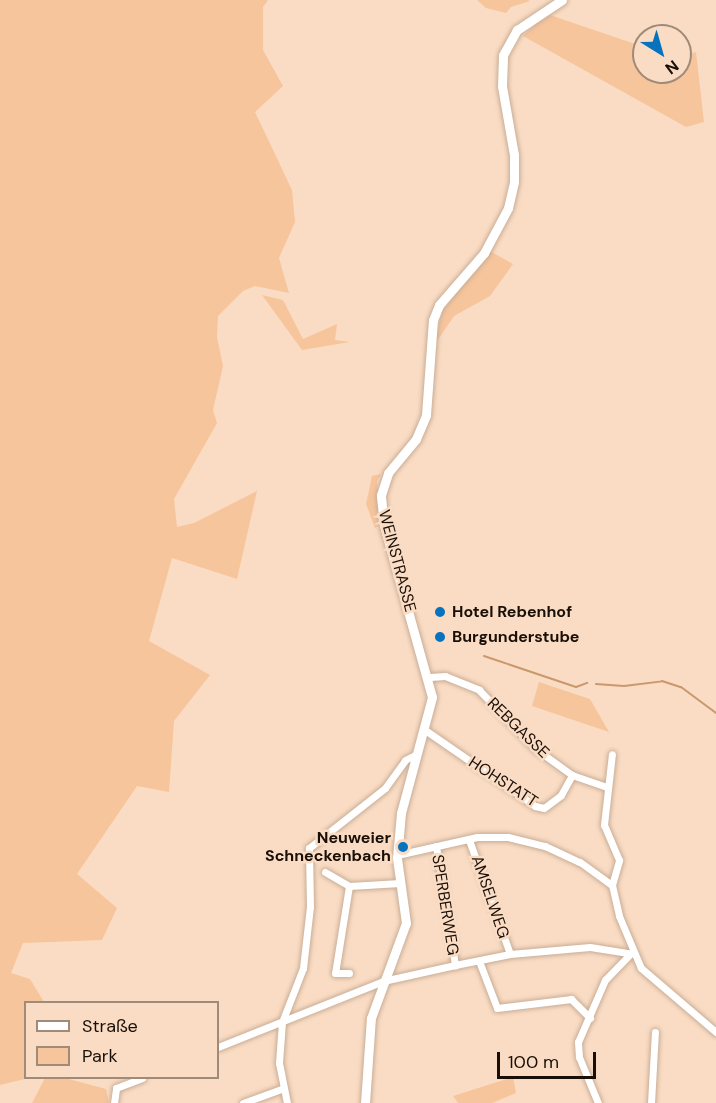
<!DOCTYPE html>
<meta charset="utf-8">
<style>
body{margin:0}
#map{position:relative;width:716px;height:1103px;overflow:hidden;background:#fadcc4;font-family:"DM Sans",sans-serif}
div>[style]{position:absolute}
.green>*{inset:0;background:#f6c59c}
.stream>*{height:2px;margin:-1px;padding:0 1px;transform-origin:1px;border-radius:1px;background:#ca986c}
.roads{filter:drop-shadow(0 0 2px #c9ad96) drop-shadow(0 0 2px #c9ad96)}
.minor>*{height:7px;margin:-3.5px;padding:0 3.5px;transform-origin:3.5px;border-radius:3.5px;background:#fff}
.major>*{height:9px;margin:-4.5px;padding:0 4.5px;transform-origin:4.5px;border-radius:4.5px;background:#fff}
.dots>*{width:16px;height:16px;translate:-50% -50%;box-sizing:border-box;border:3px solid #fadcc4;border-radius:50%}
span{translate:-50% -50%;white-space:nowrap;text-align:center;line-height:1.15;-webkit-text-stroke:5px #fadcc4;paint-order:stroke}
.street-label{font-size:16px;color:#190f07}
.poi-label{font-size:16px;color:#190f07;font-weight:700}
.left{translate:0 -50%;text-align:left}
.right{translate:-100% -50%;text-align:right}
.legend{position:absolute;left:24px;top:1001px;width:195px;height:78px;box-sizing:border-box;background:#fadcc4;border:2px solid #a08a78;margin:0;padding:8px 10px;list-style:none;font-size:18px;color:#190f07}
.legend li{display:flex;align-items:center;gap:12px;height:30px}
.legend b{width:30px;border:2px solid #a08a78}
.north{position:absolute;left:632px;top:24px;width:60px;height:60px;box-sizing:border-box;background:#fadcc4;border:2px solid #a08a78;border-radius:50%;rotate:143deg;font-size:16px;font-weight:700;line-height:24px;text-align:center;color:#190f07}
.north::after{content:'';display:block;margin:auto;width:21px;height:27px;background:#0772bd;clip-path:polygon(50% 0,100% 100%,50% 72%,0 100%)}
.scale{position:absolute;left:497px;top:1052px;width:99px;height:27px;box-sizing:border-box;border:3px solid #190f07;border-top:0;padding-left:8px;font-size:18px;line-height:21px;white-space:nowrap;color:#190f07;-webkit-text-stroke:4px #fadcc4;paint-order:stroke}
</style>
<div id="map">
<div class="green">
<i style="clip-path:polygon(0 0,268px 0,263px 7px,263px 50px,283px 86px,255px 112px,292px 190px,295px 222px,279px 258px,289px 293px,255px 286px,243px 291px,218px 316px,217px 337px,223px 366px,213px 410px,217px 423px,174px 499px,177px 527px,194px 523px,257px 491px,237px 579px,172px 558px,149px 641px,210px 675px,174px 721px,169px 792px,137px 786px,77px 874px,117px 908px,102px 940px,23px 943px,11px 973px,30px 979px,44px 1002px,26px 1002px,26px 1078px,29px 1078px,0 1085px)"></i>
<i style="clip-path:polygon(477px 0,528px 0,530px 1px,511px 7px,506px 13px,486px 8px)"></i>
<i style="clip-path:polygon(547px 14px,644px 47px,644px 72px,680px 72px,680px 56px,696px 52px,704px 122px,686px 127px,523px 36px)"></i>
<i style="clip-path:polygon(488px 250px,513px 264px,490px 296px,454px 316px,435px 344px,442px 312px)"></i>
<i style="clip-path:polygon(262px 295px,283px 300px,303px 339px,337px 324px,335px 340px,350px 342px,302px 350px)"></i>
<i style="clip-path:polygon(381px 474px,377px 481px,380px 525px,375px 528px,366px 504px,372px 476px)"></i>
<i style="clip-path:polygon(539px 682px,590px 699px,609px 732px,532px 706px)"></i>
<i style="clip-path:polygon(513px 1077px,516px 1093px,492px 1103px,458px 1103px,453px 1096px)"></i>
<i style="clip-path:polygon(45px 1078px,65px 1078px,106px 1089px,109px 1103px,32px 1103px)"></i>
</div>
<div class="stream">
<i style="left:484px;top:656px;width:97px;rotate:18.6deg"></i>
<i style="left:576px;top:687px;width:12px;rotate:-20deg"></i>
<i style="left:596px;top:684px;width:28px;rotate:4deg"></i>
<i style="left:624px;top:686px;width:38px;rotate:-7deg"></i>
<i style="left:662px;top:681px;width:20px;rotate:18deg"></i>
<i style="left:681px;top:687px;width:44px;rotate:36.6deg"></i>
</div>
<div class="roads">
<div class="minor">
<i style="left:430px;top:677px;width:15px;rotate:-4deg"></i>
<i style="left:445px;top:676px;width:37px;rotate:22deg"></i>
<i style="left:479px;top:690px;width:82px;rotate:46deg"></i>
<i style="left:536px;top:749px;width:44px;rotate:35.8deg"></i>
<i style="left:572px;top:775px;width:36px;rotate:19deg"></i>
<i style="left:425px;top:730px;width:134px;rotate:34.6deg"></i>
<i style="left:535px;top:806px;width:9px;rotate:13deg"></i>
<i style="left:544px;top:808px;width:21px;rotate:-37deg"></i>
<i style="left:561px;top:795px;width:23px;rotate:-61deg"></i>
<i style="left:469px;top:840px;width:121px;rotate:70.2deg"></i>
<i style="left:436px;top:846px;width:121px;rotate:80.9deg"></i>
<i style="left:397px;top:855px;width:82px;rotate:-12.7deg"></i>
<i style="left:477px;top:837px;width:31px"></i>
<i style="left:508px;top:837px;width:38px;rotate:14deg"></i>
<i style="left:545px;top:846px;width:38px;rotate:25deg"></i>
<i style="left:580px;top:862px;width:39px;rotate:36deg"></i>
<i style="left:612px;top:885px;width:32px;rotate:77deg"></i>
<i style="left:619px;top:916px;width:56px;rotate:67.1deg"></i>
<i style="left:641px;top:968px;width:99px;rotate:40.5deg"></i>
<i style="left:325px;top:872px;width:28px;rotate:30deg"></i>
<i style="left:349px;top:886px;width:51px;rotate:-3.4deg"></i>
<i style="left:612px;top:885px;width:26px;rotate:-74deg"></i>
<i style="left:619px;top:860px;width:38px;rotate:-113deg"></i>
<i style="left:604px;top:825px;width:71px;rotate:-83.6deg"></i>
<i style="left:349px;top:886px;width:88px;rotate:99.1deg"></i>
<i style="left:335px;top:973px;width:14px"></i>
<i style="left:479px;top:961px;width:50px;rotate:69deg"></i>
<i style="left:497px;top:1008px;width:75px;rotate:-6.9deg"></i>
<i style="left:571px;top:999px;width:27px;rotate:45deg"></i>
<i style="left:218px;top:1047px;width:178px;rotate:-21.8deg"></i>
<i style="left:383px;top:981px;width:74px;rotate:-12.5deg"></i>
<i style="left:455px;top:965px;width:56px;rotate:-11.3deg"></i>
<i style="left:510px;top:954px;width:80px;rotate:-5deg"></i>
<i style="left:590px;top:947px;width:39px;rotate:9deg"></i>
<i style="left:114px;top:1103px;width:15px;rotate:-82deg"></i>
<i style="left:116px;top:1088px;width:28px;rotate:-21deg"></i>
<i style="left:243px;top:1103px;width:40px;rotate:-20.2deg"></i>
<i style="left:287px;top:1103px;width:41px;rotate:-101.3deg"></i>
<i style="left:279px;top:1063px;width:41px;rotate:-85.8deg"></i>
<i style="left:282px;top:1022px;width:58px;rotate:-68.7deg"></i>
<i style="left:303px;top:968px;width:61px;rotate:-83.5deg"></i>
<i style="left:310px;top:907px;width:59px;rotate:-91deg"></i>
<i style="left:309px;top:848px;width:97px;rotate:-38.3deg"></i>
<i style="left:385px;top:788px;width:34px;rotate:-54deg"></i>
<i style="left:405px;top:760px;width:13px;rotate:-27deg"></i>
<i style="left:598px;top:1103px;width:50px;rotate:-112.4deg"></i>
<i style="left:579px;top:1057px;width:15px;rotate:-94deg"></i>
<i style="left:578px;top:1042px;width:68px;rotate:-66.5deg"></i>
<i style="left:605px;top:980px;width:37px;rotate:-46deg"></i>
<i style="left:651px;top:1103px;width:71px;rotate:-86.8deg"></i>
</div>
<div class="major">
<i style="left:365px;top:1103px;width:85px;rotate:-86deg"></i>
<i style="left:371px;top:1018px;width:101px;rotate:-69.8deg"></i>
<i style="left:406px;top:923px;width:66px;rotate:-97.9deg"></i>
<i style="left:397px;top:858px;width:45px;rotate:-84.9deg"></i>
<i style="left:401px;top:813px;width:120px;rotate:-75deg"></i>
<i style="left:432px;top:697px;width:179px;rotate:-105.6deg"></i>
<i style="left:384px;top:525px;width:30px;rotate:-96deg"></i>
<i style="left:381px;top:495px;width:23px;rotate:-72deg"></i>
<i style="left:388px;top:473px;width:44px;rotate:-50.5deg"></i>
<i style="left:416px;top:439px;width:26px;rotate:-67deg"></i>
<i style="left:426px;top:415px;width:95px;rotate:-85.8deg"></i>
<i style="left:433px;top:320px;width:16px;rotate:-68deg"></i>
<i style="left:439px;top:305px;width:69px;rotate:-49.1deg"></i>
<i style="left:484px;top:253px;width:51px;rotate:-61.9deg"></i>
<i style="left:508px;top:208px;width:27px;rotate:-77deg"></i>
<i style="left:514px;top:182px;width:27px;rotate:-90deg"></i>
<i style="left:514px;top:155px;width:70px;rotate:-99.9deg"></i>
<i style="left:502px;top:86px;width:31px;rotate:-88deg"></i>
<i style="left:503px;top:55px;width:29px;rotate:-61deg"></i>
<i style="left:517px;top:30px;width:54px;rotate:-33.7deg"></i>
</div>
</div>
<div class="dots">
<i style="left:440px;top:612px;background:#0772bd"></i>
<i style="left:440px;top:637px;background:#0772bd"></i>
<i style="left:403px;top:847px;background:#0772bd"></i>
</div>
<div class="street-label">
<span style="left:397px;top:561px;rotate:75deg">WEINSTRASSE</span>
<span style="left:518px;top:728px;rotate:44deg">REBGASSE</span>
<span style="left:503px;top:782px;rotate:33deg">HOHSTATT</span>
<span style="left:490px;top:897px;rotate:71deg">AMSELWEG</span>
<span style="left:445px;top:905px;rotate:81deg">SPERBERWEG</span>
</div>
<div class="poi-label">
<span class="left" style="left:452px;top:612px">Hotel Rebenhof</span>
<span class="left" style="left:452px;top:637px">Burgunderstube</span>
<span class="right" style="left:391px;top:847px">Neuweier<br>Schneckenbach</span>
</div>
<ul class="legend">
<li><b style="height:8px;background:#fff"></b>Straße</li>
<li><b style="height:16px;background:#f6c59c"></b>Park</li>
</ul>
<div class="north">N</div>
<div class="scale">100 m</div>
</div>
